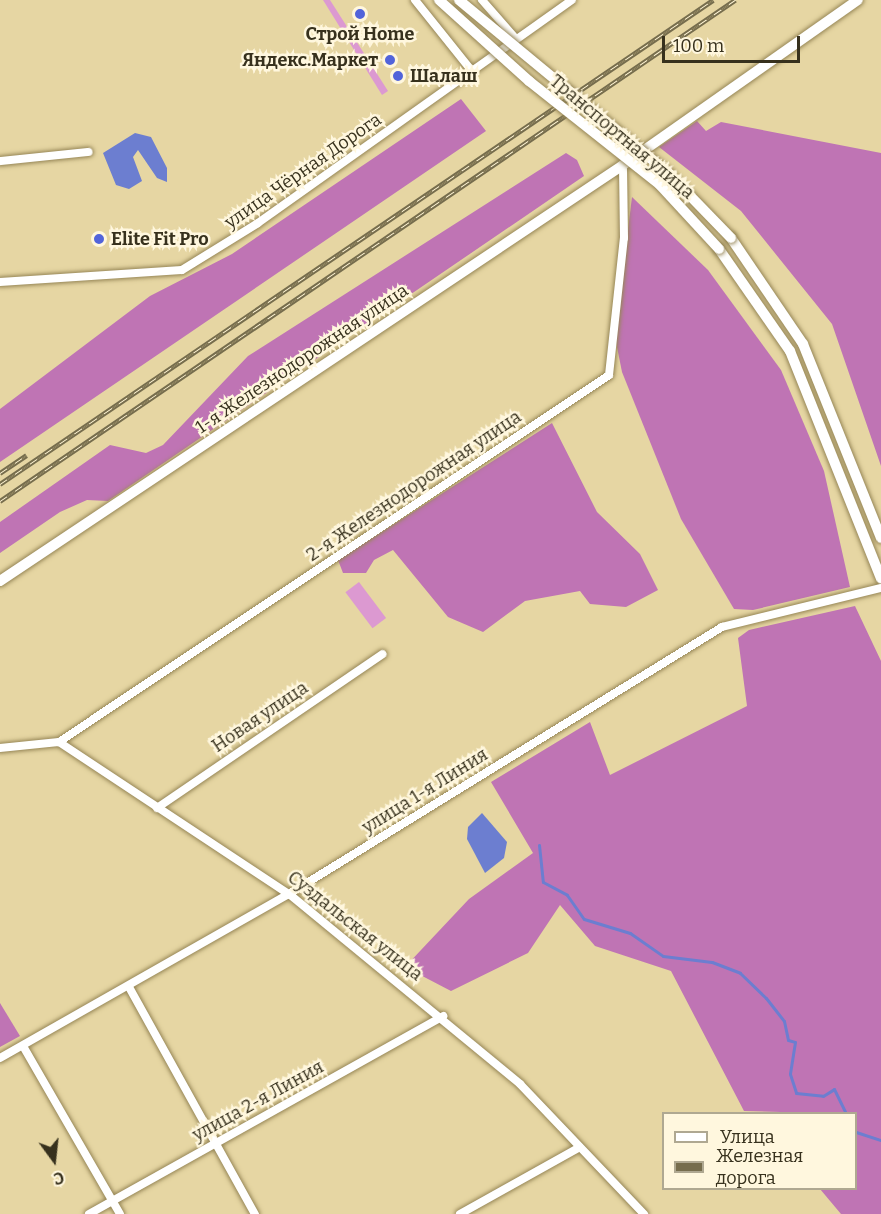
<!DOCTYPE html>
<meta charset="utf-8">
<style>
body{margin:0}
#map{position:relative;width:881px;height:1214px;overflow:hidden;background:#e6d6a3;font-family:Bitter,serif}
div>[style]{position:absolute}
.green>*{inset:0;background:#dc99d1;transform-origin:0 0}
.forest>*{inset:0;background:#bf74b4}
.water>*{inset:0;background:#6c7ed0}
.stream>*{height:3px;margin:-1.5px;padding:0 1.5px;transform-origin:1.5px;border-radius:1.5px;background:#6c7ed0}
.roads{filter:drop-shadow(0 0 2px #968656) drop-shadow(0 0 2px #968656)}
.minor>*{height:8px;margin:-4px;padding:0 4px;transform-origin:4px;border-radius:4px;background:#fff}
.tertiary>*{height:10px;margin:-5px;padding:0 5px;transform-origin:5px;border-radius:5px;background:#fff}
.rail>*{height:5px;margin-top:-2.5px;transform-origin:0;background:repeating-linear-gradient(90deg,#fff7de 0 9px,#766d4d 0 18px);box-sizing:border-box;border-block:2px solid #766d4d}
.bridges{filter:drop-shadow(0 0 2px #968656) drop-shadow(0 0 2px #968656)}
.tertiary-bridge>*{height:10px;margin:-5px;padding:0 5px;transform-origin:5px;border-radius:5px;background:#fff}
.dots>*{width:16px;height:16px;translate:-50% -50%;box-sizing:border-box;border:3px solid #fff7de;border-radius:50%}
span{translate:-50% -50%;white-space:nowrap;text-align:center;line-height:1.15;-webkit-text-stroke:5px #fff7de;paint-order:stroke}
.poi-label{font-size:18px;color:#37311d;font-weight:700}
.right{translate:-100% -50%;text-align:right}
.left{translate:0 -50%;text-align:left}
.street-label{font-size:18px;color:#37311d}
.legend{position:absolute;left:662px;top:1112px;width:195px;height:78px;box-sizing:border-box;background:#fff7de;border:2px solid #afa891;margin:0;padding:8px 10px;list-style:none;font-size:18px;color:#37311d}
.legend li{display:flex;align-items:center;gap:12px;height:30px}
.legend b{width:30px;border:2px solid #afa891}
.north{position:absolute;left:24px;top:1130px;width:60px;height:60px;-webkit-text-stroke:4px #fff7de;paint-order:stroke;rotate:165deg;font-size:16px;font-weight:700;line-height:24px;text-align:center;color:#37311d}
.north::after{content:'';display:block;margin:auto;width:21px;height:27px;background:#37311d;clip-path:polygon(50% 0,100% 100%,50% 72%,0 100%)}
.scale{position:absolute;left:662px;top:36px;width:138px;height:27px;box-sizing:border-box;border:3px solid #37311d;border-top:0;padding-left:8px;font-size:18px;line-height:21px;white-space:nowrap;color:#37311d;-webkit-text-stroke:4px #fff7de;paint-order:stroke}
</style>
<div id="map">
<div class="green">
<i style="clip-path:polygon(323px 0,330px 0,388px 91px,382px 95px)"></i>
<i style="left:359px;top:582px;width:45px;height:17px;rotate:53deg"></i>
</div>
<div class="forest">
<i style="clip-path:polygon(461px 99px,486px 131px,0 462px,0 409px,150px 296px,232px 254px)"></i>
<i style="clip-path:polygon(697px 121px,706px 131px,721px 122px,881px 153px,881px 466px,832px 324px,741px 211px,659px 147px)"></i>
<i style="clip-path:polygon(566px 153px,577px 160px,584px 176px,108px 501px,87px 500px,60px 512px,0 553px,0 522px,110px 445px,146px 453px,163px 445px,248px 356px)"></i>
<i style="clip-path:polygon(632px 197px,708px 270px,781px 370px,824px 471px,850px 587px,753px 610px,734px 609px,681px 519px,622px 372px,615px 337px)"></i>
<i style="clip-path:polygon(552px 423px,597px 512px,640px 554px,658px 590px,626px 607px,590px 604px,580px 591px,525px 601px,483px 632px,448px 617px,393px 550px,374px 560px,366px 573px,343px 573px,338px 560px)"></i>
<i style="clip-path:polygon(855px 606px,881px 661px,881px 1214px,841px 1214px,820px 1189px,856px 1188px,856px 1114px,744px 1111px,671px 971px,595px 946px,560px 905px,528px 953px,451px 991px,405px 967px,469px 899px,533px 853px,491px 782px,590px 722px,610px 775px,747px 706px,738px 638px,749px 630px)"></i>
<i style="clip-path:polygon(0 1003px,20px 1036px,0 1047px)"></i>
</div>
<div class="water">
<i style="clip-path:polygon(135px 133px,151px 137px,167px 168px,167px 182px,157px 178px,138px 150px,133px 157px,142px 181px,129px 189px,116px 185px,103px 153px)"></i>
<i style="clip-path:polygon(482px 813px,507px 842px,504px 858px,485px 873px,467px 839px,468px 827px)"></i>
</div>
<div class="stream">
<i style="left:539px;top:845px;width:37px;rotate:84deg"></i>
<i style="left:543px;top:882px;width:27px;rotate:28deg"></i>
<i style="left:567px;top:895px;width:29px;rotate:55deg"></i>
<i style="left:584px;top:919px;width:48px;rotate:16.9deg"></i>
<i style="left:630px;top:933px;width:40px;rotate:34.9deg"></i>
<i style="left:663px;top:956px;width:49px;rotate:7deg"></i>
<i style="left:712px;top:962px;width:30px;rotate:21deg"></i>
<i style="left:740px;top:973px;width:36px;rotate:44deg"></i>
<i style="left:766px;top:998px;width:29px;rotate:52deg"></i>
<i style="left:784px;top:1021px;width:19px;rotate:78deg"></i>
<i style="left:788px;top:1040px;width:7px;rotate:16deg"></i>
<i style="left:795px;top:1042px;width:32px;rotate:99deg"></i>
<i style="left:790px;top:1074px;width:20px;rotate:72deg"></i>
<i style="left:796px;top:1093px;width:27px;rotate:6deg"></i>
<i style="left:823px;top:1096px;width:13px;rotate:-32deg"></i>
<i style="left:834px;top:1089px;width:28px;rotate:64deg"></i>
<i style="left:856px;top:1132px;width:26px;rotate:18deg"></i>
</div>
<div class="roads">
<div class="minor">
<i style="left:415px;top:0;width:90px;rotate:51.3deg"></i>
<i style="left:482px;top:0;width:50px;rotate:49deg"></i>
<i style="left:0;top:161px;width:89px;rotate:-5.8deg"></i>
<i style="left:0;top:282px;width:182px;rotate:-3.8deg"></i>
<i style="left:182px;top:270px;width:89px;rotate:-31.7deg"></i>
<i style="left:258px;top:223px;width:385px;rotate:-35.4deg"></i>
<i style="left:59px;top:742px;width:661px;rotate:-33.71deg"></i>
<i style="left:609px;top:375px;width:138px;rotate:-83.8deg"></i>
<i style="left:624px;top:238px;width:73px;rotate:-90.8deg"></i>
<i style="left:0;top:748px;width:59px;rotate:-5.8deg"></i>
<i style="left:59px;top:742px;width:276px;rotate:33.5deg"></i>
<i style="left:289px;top:894px;width:299px;rotate:39.4deg"></i>
<i style="left:520px;top:1084px;width:180px;rotate:46.4deg"></i>
<i style="left:157px;top:808px;width:273px;rotate:-34.3deg"></i>
<i style="left:129px;top:987px;width:260px;rotate:61deg"></i>
<i style="left:23px;top:1046px;width:194px;rotate:60deg"></i>
<i style="left:0;top:1058px;width:332px;rotate:-29.6deg"></i>
<i style="left:289px;top:894px;width:509px;rotate:-31.66deg"></i>
<i style="left:722px;top:627px;width:164px;rotate:-13.8deg"></i>
<i style="left:89px;top:1214px;width:406px;rotate:-29.2deg"></i>
<i style="left:460px;top:1214px;width:137px;rotate:-29.2deg"></i>
</div>
<div class="tertiary">
<i style="left:731px;top:238px;width:128px;rotate:55.8deg"></i>
<i style="left:803px;top:344px;width:209px;rotate:68.1deg"></i>
<i style="left:719px;top:249px;width:124px;rotate:55.2deg"></i>
<i style="left:790px;top:351px;width:245px;rotate:68.2deg"></i>
<i style="left:0;top:581px;width:749px;rotate:-33.73deg"></i>
<i style="left:623px;top:165px;width:287px;rotate:-35.1deg"></i>
</div>
</div>
<div class="rail">
<i style="left:0;top:473px;width:32px;rotate:-34deg"></i>
<i style="left:0;top:484px;width:862px;rotate:-34.17deg"></i>
<i style="left:0;top:501px;width:890px;rotate:-34.28deg"></i>
</div>
<div class="bridges">
<div class="tertiary-bridge">
<i style="left:439px;top:0;width:121px;rotate:42deg"></i>
<i style="left:529px;top:81px;width:167px;rotate:38.4deg"></i>
<i style="left:660px;top:185px;width:87px;rotate:47.3deg"></i>
<i style="left:459px;top:0;width:273px;rotate:39.6deg"></i>
<i style="left:669px;top:174px;width:89px;rotate:45.9deg"></i>
</div>
</div>
<div class="dots">
<i style="left:360px;top:14px;background:#5264da"></i>
<i style="left:390px;top:60px;background:#5264da"></i>
<i style="left:398px;top:76px;background:#5264da"></i>
<i style="left:99px;top:239px;background:#5264da"></i>
</div>
<div class="poi-label">
<span style="left:360px;top:34px">Строй Home</span>
<span class="right" style="left:378px;top:60px">Яндекс.Маркет</span>
<span class="left" style="left:410px;top:76px">Шалаш</span>
<span class="left" style="left:111px;top:239px">Elite Fit Pro</span>
</div>
<div class="street-label">
<span style="left:622px;top:137px;rotate:40deg">Транспортная улица</span>
<span style="left:303px;top:171px;rotate:-35deg">улица Чёрная Дорога</span>
<span style="left:302px;top:359px;rotate:-34deg">1-я Железнодорожная улица</span>
<span style="left:414px;top:486px;rotate:-34deg">2-я Железнодорожная улица</span>
<span style="left:260px;top:717px;rotate:-34deg">Новая улица</span>
<span style="left:425px;top:791px;rotate:-32deg">улица 1-я Линия</span>
<span style="left:355px;top:926px;rotate:38deg">Суздальская улица</span>
<span style="left:258px;top:1101px;rotate:-29deg">улица 2-я Линия</span>
</div>
<ul class="legend">
<li><b style="height:8px;background:#fff"></b>Улица</li>
<li><b style="height:8px;background:#766d4d"></b>Железная дорога</li>
</ul>
<div class="north">С</div>
<div class="scale">100 m</div>
</div>
